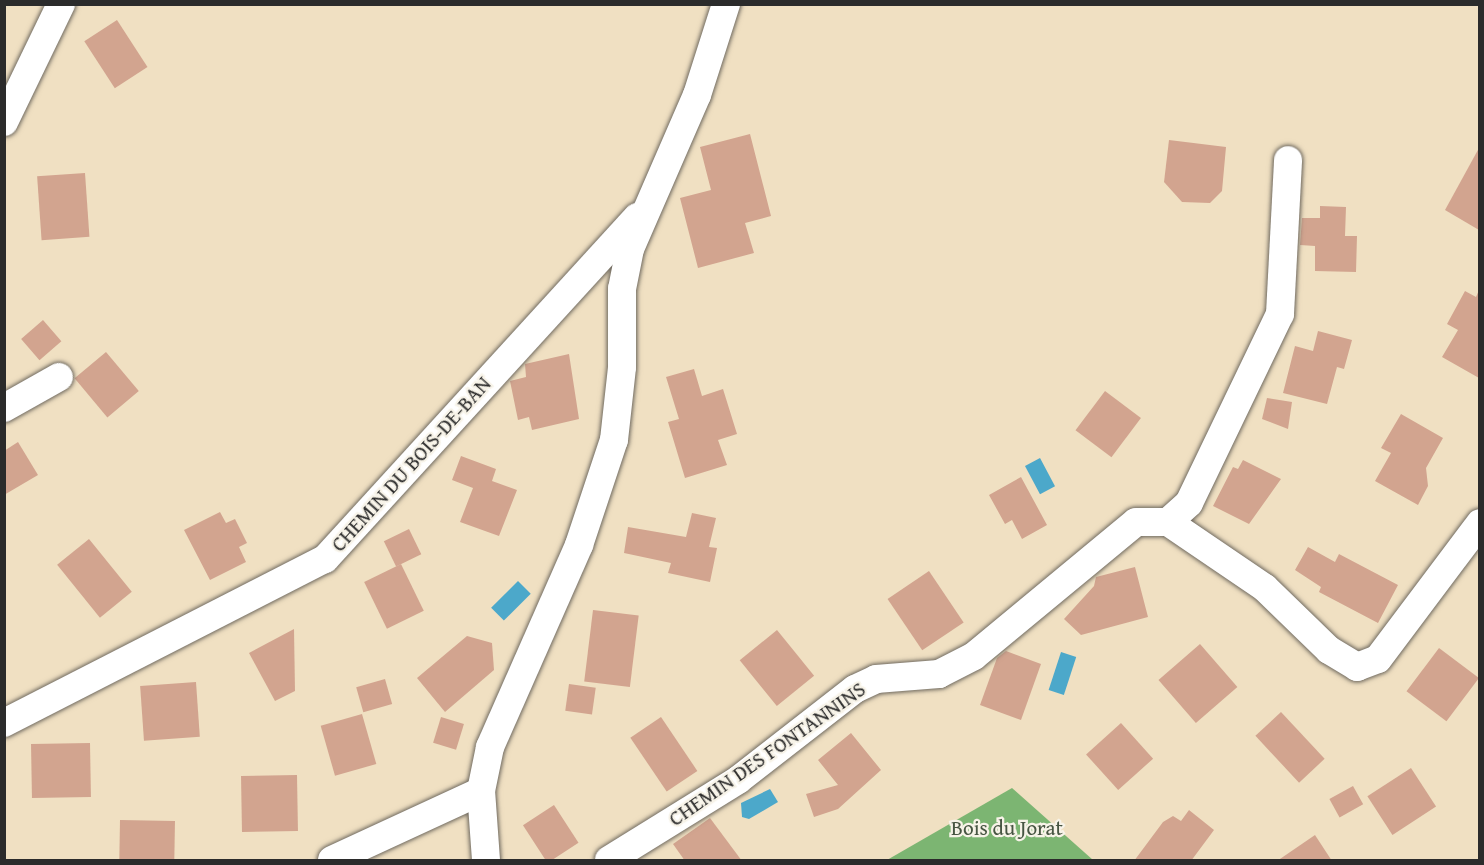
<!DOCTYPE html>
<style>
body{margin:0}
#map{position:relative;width:1484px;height:865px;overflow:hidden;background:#f0e0c2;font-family:"Gentium Book Plus",serif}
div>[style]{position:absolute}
.forest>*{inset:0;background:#7cb572}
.water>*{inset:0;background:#4ca8ca;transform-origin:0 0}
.building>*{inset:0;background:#d2a48f;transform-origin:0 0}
.roads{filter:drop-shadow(0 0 2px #706a60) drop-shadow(0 0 2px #706a60)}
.minor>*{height:28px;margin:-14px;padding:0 14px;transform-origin:14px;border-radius:14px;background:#fff}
span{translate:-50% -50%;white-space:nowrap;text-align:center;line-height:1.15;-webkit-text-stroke:4.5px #f7f3e8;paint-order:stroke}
.street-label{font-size:21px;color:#2b2b2b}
.park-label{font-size:21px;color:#475542}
.frame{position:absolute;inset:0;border:6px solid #2b2b2b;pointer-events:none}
</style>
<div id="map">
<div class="forest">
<i style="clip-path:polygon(1012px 788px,1093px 860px,887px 860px)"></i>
</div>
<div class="water">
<i style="left:1040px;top:458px;width:32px;height:17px;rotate:62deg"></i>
<i style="left:518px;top:581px;width:18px;height:38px;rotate:45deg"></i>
<i style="left:1061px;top:652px;width:16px;height:40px;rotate:18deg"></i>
<i style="clip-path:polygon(770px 789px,778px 802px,749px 819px,742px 817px,741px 803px)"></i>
</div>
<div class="building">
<i style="left:117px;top:20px;width:56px;height:39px;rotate:57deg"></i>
<i style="clip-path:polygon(750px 134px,771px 216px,745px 223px,754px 253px,698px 268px,680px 198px,711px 190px,700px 147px)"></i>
<i style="clip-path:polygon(1169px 140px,1226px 147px,1222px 191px,1210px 203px,1182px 202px,1164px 182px)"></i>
<i style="clip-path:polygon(1479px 148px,1479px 230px,1445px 210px)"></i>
<i style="left:85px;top:173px;width:64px;height:48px;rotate:86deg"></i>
<i style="clip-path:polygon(1320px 206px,1346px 207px,1345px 236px,1357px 236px,1356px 272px,1315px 271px,1315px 246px,1300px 245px,1302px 218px,1320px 218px)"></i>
<i style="clip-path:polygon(1479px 290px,1479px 378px,1442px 357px,1458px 330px,1447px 324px,1465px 291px,1476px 297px)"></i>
<i style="left:43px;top:320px;width:28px;height:29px;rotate:49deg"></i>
<i style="clip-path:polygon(1318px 331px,1352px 340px,1344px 369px,1337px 367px,1327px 404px,1283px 393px,1295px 346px,1313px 351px)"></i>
<i style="left:106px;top:352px;width:51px;height:41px;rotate:50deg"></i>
<i style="clip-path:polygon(569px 354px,579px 419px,532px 430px,529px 417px,518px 420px,510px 381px,526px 377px,525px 364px)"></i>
<i style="clip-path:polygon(694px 369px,702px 396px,723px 389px,737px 434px,718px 440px,727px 465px,685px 478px,668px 422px,679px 419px,666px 377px)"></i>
<i style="left:1105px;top:391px;width:45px;height:49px;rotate:37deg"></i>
<i style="clip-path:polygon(1267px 398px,1292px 402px,1288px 429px,1262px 419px)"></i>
<i style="clip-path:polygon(1401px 414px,1443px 438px,1426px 468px,1428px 486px,1418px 505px,1375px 481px,1391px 453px,1381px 448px)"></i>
<i style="clip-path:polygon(18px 442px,38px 475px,4px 495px,4px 451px)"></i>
<i style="clip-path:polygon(461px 456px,496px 469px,492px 481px,517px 490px,499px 536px,460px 522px,473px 488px,452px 480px)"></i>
<i style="clip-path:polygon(1243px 460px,1281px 479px,1249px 524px,1213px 506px,1233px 467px,1238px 469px)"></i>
<i style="clip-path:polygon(1021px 477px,1047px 525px,1022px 539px,1012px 520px,1005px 524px,989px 495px)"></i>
<i style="clip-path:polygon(220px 512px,226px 523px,235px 519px,247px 543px,239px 547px,246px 562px,210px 580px,184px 530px)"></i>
<i style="clip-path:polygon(692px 513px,716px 518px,709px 547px,717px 548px,710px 582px,668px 573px,671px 563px,624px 553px,628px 527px,686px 537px)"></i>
<i style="left:409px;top:529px;width:28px;height:28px;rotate:64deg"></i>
<i style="left:89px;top:539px;width:68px;height:41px;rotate:51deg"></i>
<i style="clip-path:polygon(1308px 547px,1335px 562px,1339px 554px,1398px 585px,1378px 623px,1319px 592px,1321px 587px,1295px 570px)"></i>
<i style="left:401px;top:564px;width:52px;height:41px;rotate:64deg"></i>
<i style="clip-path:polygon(1135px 567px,1148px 617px,1081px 635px,1064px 619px,1094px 586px,1096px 577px)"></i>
<i style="left:929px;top:571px;width:62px;height:50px;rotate:56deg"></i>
<i style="left:593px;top:610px;width:46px;height:72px;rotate:7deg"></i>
<i style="clip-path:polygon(294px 629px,295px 691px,275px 701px,249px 653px)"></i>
<i style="left:777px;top:630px;width:59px;height:48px;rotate:51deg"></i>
<i style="clip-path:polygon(467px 636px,492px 643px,494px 670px,445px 712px,417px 678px)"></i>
<i style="left:1200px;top:644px;width:57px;height:55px;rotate:49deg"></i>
<i style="left:1439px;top:648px;width:50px;height:54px;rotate:37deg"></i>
<i style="clip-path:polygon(1006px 651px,1041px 664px,1021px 720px,980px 705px,997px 658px)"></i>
<i style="left:385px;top:679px;width:26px;height:30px;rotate:74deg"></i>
<i style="left:196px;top:682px;width:55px;height:56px;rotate:86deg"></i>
<i style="left:569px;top:684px;width:27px;height:27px;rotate:8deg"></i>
<i style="left:1281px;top:712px;width:64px;height:35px;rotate:47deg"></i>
<i style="left:362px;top:714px;width:52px;height:43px;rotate:74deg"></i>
<i style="left:441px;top:717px;width:24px;height:27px;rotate:17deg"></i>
<i style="left:661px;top:717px;width:65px;height:37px;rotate:56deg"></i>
<i style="left:1121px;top:723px;width:48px;height:47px;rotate:48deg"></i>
<i style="clip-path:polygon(851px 733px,881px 770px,838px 809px,814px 817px,806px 794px,838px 785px,818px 760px)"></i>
<i style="left:90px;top:743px;width:54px;height:59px;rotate:89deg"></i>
<i style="left:1411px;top:768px;width:46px;height:52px;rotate:57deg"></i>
<i style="left:297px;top:775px;width:56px;height:56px;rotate:89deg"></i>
<i style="left:1353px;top:786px;width:21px;height:27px;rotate:61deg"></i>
<i style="left:554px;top:805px;width:45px;height:37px;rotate:57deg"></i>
<i style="clip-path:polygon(1189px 810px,1214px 830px,1191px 861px,1134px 861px,1163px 822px,1173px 816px,1181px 821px)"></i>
<i style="clip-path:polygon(710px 818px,742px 861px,685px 861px,673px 844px)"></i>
<i style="left:120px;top:820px;width:55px;height:41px;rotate:1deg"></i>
<i style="clip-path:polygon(1315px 835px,1332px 861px,1277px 861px)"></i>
</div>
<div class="roads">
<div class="minor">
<i style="left:4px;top:122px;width:131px;rotate:-64.2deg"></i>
<i style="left:4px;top:408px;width:63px;rotate:-29.4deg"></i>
<i style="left:1168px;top:522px;width:28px;rotate:-42deg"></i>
<i style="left:1189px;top:503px;width:210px;rotate:-64.3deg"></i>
<i style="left:1280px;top:314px;width:154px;rotate:-87deg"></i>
<i style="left:4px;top:723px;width:360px;rotate:-27.1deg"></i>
<i style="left:325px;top:559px;width:463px;rotate:-47.6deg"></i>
<i style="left:332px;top:860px;width:164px;rotate:-24.8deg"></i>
<i style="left:486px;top:860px;width:69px;rotate:-94.1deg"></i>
<i style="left:481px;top:791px;width:45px;rotate:-78.4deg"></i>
<i style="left:490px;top:747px;width:221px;rotate:-66.2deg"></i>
<i style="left:579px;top:545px;width:111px;rotate:-71.6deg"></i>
<i style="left:614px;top:440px;width:73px;rotate:-83.7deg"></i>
<i style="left:622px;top:367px;width:78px;rotate:-90deg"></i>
<i style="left:622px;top:289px;width:41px;rotate:-78.7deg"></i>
<i style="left:630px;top:249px;width:168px;rotate:-66.5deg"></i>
<i style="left:697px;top:95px;width:96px;rotate:-72.3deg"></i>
<i style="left:609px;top:860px;width:152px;rotate:-31.8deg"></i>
<i style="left:738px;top:780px;width:148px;rotate:-37.9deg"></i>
<i style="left:855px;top:689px;width:23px;rotate:-25deg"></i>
<i style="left:876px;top:679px;width:63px;rotate:-4.5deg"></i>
<i style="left:939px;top:674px;width:39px;rotate:-27deg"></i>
<i style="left:974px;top:656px;width:210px;rotate:-39.6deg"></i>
<i style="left:1136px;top:522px;width:32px"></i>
<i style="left:1168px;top:522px;width:117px;rotate:34.2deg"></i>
<i style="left:1265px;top:588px;width:89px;rotate:44.1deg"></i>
<i style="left:1329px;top:650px;width:33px;rotate:31deg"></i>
<i style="left:1357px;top:667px;width:22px;rotate:-21deg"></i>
<i style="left:1378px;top:659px;width:170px;rotate:-53.1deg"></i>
</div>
</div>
<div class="street-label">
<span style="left:411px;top:464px;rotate:-48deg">CHEMIN DU BOIS-DE-BAN</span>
<span style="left:767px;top:754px;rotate:-35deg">CHEMIN DES FONTANNINS</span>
</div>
<div class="park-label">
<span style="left:1007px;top:828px">Bois du Jorat</span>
</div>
<div class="frame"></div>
</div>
